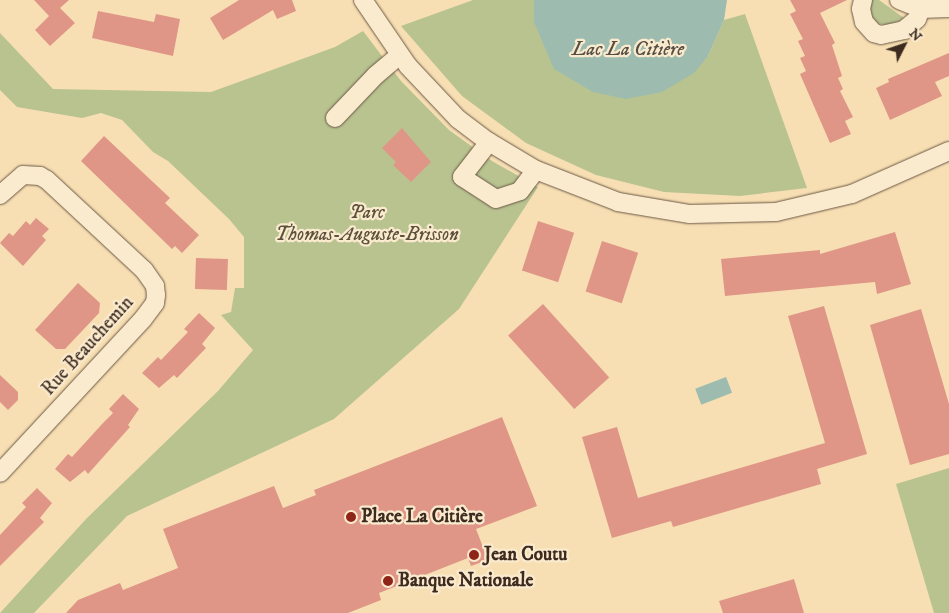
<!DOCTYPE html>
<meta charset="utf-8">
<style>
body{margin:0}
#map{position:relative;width:949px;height:613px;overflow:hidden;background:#f7dfb3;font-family:"IM FELL DW Pica",serif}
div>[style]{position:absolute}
.green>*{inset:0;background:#b8c390}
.water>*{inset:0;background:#9dbcaf;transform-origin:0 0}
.building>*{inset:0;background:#df9687;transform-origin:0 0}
.roads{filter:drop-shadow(0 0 1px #6c5845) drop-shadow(0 0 1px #6c5845)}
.minor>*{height:18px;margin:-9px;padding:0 9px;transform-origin:9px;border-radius:9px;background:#faeace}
.dots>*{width:14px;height:14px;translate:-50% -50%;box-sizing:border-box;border:2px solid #faeace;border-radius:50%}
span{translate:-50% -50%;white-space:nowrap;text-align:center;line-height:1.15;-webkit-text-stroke:4.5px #faeace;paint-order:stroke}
.park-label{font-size:19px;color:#5c513c;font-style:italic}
.street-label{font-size:19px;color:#3e2b20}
.poi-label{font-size:19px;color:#3e2b20;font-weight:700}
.left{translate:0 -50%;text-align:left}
.water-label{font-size:20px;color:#564f44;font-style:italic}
.north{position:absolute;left:879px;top:20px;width:50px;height:50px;-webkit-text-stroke:4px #faeace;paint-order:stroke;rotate:49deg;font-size:14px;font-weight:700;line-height:20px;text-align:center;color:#3e2b20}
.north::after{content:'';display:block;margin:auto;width:18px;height:22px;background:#3e2b20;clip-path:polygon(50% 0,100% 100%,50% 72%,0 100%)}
</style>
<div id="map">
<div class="green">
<i style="clip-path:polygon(473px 0,534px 0,534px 22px,708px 56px,724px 20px,745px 14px,807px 188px,740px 196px,664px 192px,596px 175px,526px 143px,462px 96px,401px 26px)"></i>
<i style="clip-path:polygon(871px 0,879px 0,904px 18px,890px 26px,877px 23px,871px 14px)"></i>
<i style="clip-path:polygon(363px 31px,401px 81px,449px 130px,492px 161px,538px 187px,459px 309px,334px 419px,127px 516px,34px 613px,0 613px,87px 518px,218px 391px,253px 350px,221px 315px,231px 312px,235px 288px,244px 288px,244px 237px,229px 219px,168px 161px,153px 152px,122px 120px,101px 113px,82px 118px,17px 107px,0 90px,0 33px,53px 89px,211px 92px,335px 47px)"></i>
<i style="clip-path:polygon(949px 468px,949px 613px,934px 613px,896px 484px)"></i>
</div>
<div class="water">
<i style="clip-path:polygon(534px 0,727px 0,724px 20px,708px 56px,694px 73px,662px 92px,626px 99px,593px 92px,554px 69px,534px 22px)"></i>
<i style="left:726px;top:377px;width:17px;height:33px;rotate:69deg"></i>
</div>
<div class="building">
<i style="clip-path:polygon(34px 0,69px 0,60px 8px,75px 23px,50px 46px,35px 30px,49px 16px)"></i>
<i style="clip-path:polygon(239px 0,292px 0,296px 11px,277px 19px,273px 10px,223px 40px,210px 18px)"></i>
<i style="clip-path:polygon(790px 0,847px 0,820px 13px,835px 43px,832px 45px,842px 76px,838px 78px,843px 89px,840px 91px,853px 117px,845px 121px,851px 134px,830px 143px,800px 74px,806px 71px,800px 58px,805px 56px,798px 41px,803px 39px,790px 14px,796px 11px)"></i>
<i style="clip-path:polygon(98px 11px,154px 22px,156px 14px,180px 19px,173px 56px,92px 38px)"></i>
<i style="clip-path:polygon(949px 53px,949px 76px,935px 82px,942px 96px,890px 120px,876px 88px,889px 82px,888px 79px)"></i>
<i style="clip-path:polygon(402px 128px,431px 162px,411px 182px,393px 165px,396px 162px,382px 148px)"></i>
<i style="clip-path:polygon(104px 136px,170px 198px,165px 203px,199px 235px,182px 253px,175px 246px,172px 249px,81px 161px)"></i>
<i style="clip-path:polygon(36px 218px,49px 229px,42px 236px,46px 240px,23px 266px,0 243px,9px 233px,13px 236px,26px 221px,30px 225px)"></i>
<i style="left:538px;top:221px;width:38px;height:52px;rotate:18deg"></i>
<i style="clip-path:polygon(895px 232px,911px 284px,877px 294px,875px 282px,725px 296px,721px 259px,820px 250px,820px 254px)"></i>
<i style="left:602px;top:241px;width:38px;height:53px;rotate:18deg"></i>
<i style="left:196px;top:258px;width:32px;height:31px;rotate:2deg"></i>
<i style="clip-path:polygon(78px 283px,100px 303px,99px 313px,65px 349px,56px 349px,35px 330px)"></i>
<i style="left:543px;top:304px;width:99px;height:47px;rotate:48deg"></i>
<i style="clip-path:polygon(824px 306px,867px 454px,817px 469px,821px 484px,673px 527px,671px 521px,612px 538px,582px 437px,617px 427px,638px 498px,825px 443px,788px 316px)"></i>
<i style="clip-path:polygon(921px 309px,949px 404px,949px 454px,910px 465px,870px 325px)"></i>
<i style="clip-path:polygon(199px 313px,215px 328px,202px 344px,206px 348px,177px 378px,174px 375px,159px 388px,142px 373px,158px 357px,161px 360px,188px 332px,184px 329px)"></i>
<i style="clip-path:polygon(0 375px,18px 392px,18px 400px,8px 410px,0 402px)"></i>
<i style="clip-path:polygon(123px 394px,139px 409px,128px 425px,130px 427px,88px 474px,85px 470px,70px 482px,55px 469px,68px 454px,72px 457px,103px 423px,113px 413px,109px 409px)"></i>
<i style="clip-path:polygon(502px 417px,537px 506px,476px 529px,488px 560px,471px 566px,468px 558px,379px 593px,381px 600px,348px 613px,66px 613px,78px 600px,120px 583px,123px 590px,178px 568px,163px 529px,274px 486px,283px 508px,316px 495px,314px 490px)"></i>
<i style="clip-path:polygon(37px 488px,52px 503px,40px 518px,44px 522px,0 566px,0 535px,26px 507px,22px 503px)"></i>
<i style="clip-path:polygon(794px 579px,804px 613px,723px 613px,719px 601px)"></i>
</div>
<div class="roads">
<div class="minor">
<i style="left:363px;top:0;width:80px;rotate:55.7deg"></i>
<i style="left:408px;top:66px;width:73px;rotate:46.7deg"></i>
<i style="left:458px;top:119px;width:39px;rotate:37deg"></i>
<i style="left:489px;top:142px;width:55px;rotate:30.8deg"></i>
<i style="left:536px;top:170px;width:88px;rotate:21.3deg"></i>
<i style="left:618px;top:202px;width:73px;rotate:9.5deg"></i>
<i style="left:690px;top:214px;width:86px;rotate:-1.3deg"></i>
<i style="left:776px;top:212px;width:78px;rotate:-13.3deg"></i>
<i style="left:852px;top:194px;width:106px;rotate:-23.9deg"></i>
<i style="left:863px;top:0;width:9px;rotate:103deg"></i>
<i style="left:861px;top:9px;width:13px;rotate:77deg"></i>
<i style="left:864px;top:22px;width:15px;rotate:48deg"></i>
<i style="left:874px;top:33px;width:7px;rotate:16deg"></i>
<i style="left:881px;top:35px;width:24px;rotate:-12deg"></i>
<i style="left:904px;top:30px;width:17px;rotate:-40deg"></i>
<i style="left:917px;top:19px;width:11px;rotate:-68deg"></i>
<i style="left:899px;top:0;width:24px;rotate:22deg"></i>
<i style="left:921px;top:9px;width:28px;rotate:-2deg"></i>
<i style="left:335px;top:118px;width:59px;rotate:-46.4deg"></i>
<i style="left:376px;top:75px;width:30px;rotate:-40deg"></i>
<i style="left:489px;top:142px;width:44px;rotate:127.6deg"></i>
<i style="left:462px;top:177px;width:40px;rotate:32.9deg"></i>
<i style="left:496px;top:199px;width:25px;rotate:-18deg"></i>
<i style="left:520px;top:191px;width:26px;rotate:-53deg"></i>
<i style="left:0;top:195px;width:30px;rotate:-41deg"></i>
<i style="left:23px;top:175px;width:17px;rotate:3deg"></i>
<i style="left:40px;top:176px;width:8px;rotate:30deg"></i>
<i style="left:47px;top:180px;width:132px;rotate:42.9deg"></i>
<i style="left:144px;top:270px;width:19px;rotate:55deg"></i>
<i style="left:155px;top:286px;width:9px;rotate:84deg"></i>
<i style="left:156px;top:295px;width:8px;rotate:97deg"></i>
<i style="left:155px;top:303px;width:20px;rotate:127deg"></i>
<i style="left:143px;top:319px;width:210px;rotate:132.9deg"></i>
</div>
</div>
<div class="dots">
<i style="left:351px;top:517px;background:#8f2418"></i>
<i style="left:474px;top:555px;background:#8f2418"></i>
<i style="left:388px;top:581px;background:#8f2418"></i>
</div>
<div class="park-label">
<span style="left:367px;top:224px">Parc<br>Thomas-Auguste-Brisson</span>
</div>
<div class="street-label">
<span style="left:88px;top:346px;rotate:-48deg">Rue Beauchemin</span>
</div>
<div class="poi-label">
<span class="left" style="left:361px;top:517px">Place La Citière</span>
<span class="left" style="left:484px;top:555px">Jean Coutu</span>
<span class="left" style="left:398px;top:581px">Banque Nationale</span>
</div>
<div class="water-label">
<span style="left:628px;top:49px">Lac La Citière</span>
</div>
<div class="north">N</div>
</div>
